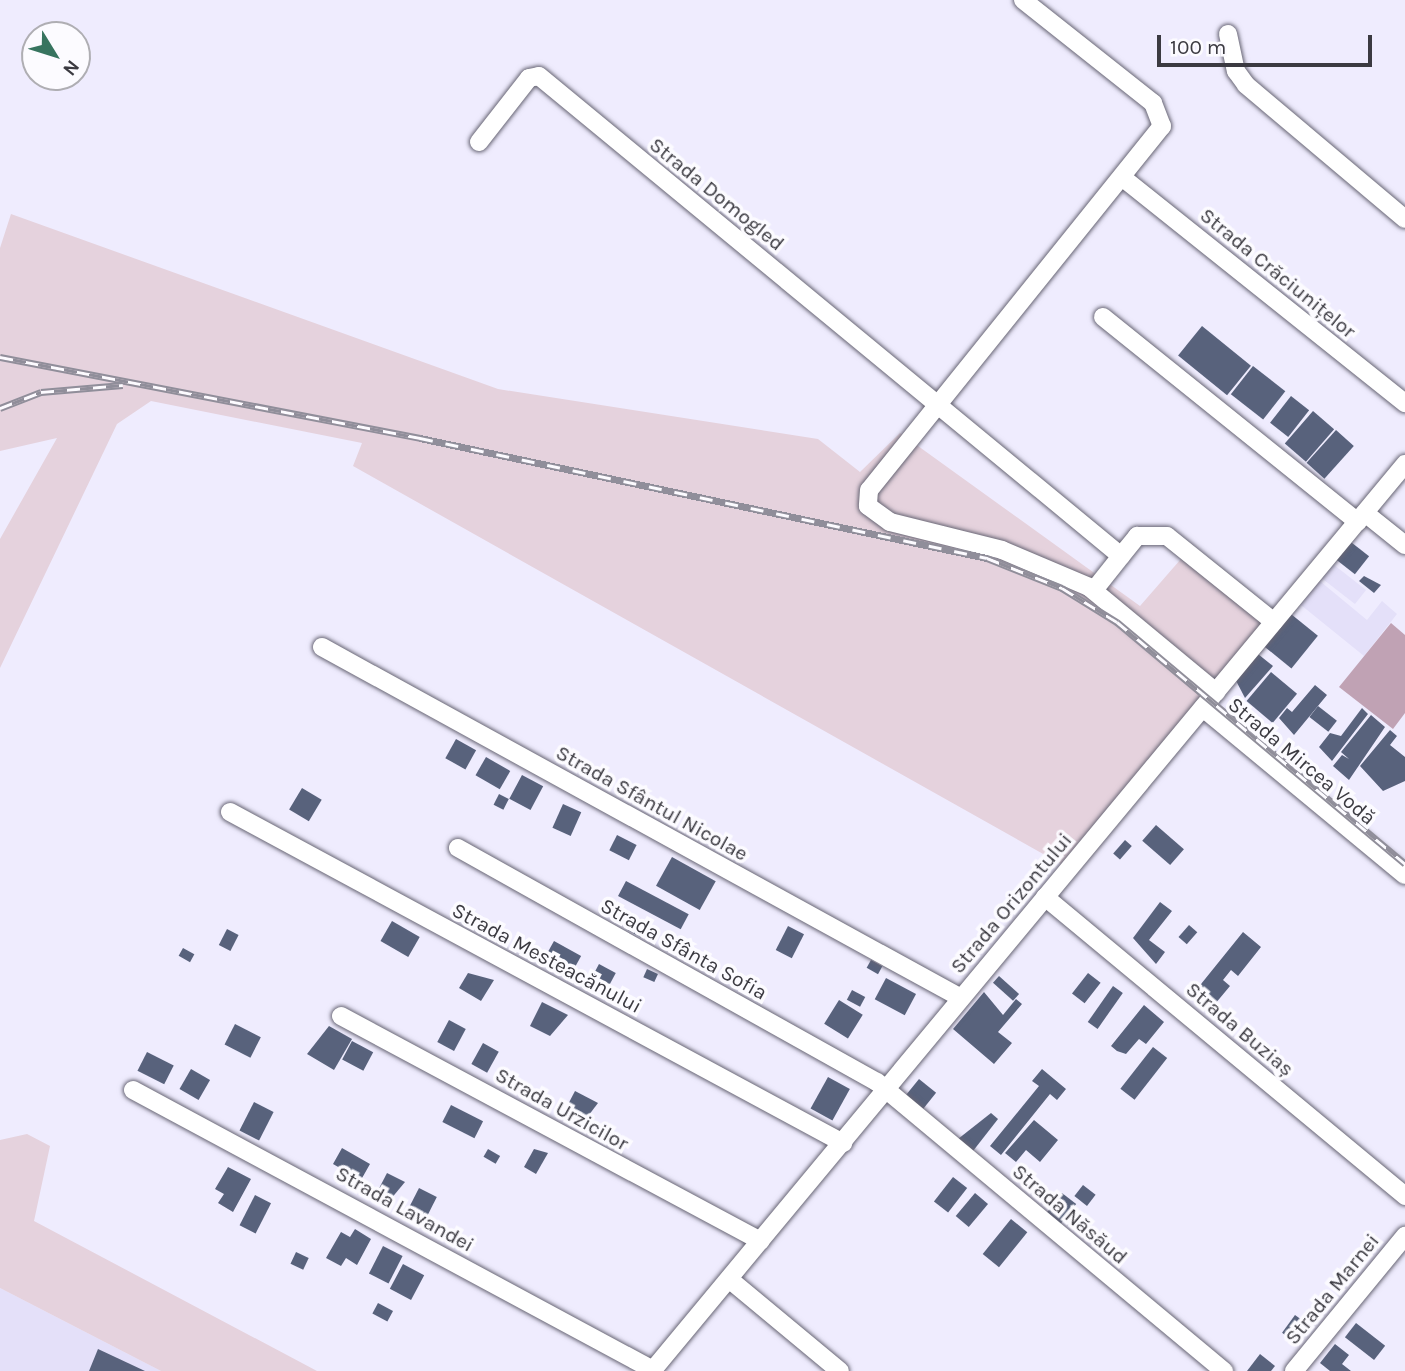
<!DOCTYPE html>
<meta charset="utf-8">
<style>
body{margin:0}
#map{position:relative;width:1405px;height:1371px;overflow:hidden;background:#efecfe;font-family:Karla,sans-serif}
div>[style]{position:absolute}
.built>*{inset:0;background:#e4e0f9;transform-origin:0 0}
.green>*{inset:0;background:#e5d2dd}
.forest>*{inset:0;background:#c0a2b4}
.building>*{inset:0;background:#58627c;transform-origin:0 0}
.roads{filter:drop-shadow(0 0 2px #676574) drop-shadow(0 0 2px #676574)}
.minor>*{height:18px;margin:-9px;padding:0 9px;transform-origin:9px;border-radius:9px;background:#fff}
.rail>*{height:7px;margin-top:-3.5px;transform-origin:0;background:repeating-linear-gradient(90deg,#fcfbff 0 13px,#908e9a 0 26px);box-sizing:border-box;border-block:2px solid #908e9a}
span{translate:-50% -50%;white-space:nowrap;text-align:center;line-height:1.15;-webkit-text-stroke:7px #fcfbff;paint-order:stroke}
.street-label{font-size:21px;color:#3b3a41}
.north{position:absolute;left:21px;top:21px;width:70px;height:70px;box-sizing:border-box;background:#fcfbff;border:2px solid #afaeb3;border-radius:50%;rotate:128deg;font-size:19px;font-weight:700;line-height:28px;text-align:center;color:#3b3a41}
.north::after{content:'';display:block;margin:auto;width:24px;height:32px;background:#37745f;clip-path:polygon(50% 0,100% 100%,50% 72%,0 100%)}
.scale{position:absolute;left:1157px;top:35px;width:215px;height:32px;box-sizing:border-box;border:4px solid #3b3a41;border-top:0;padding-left:9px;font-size:21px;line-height:24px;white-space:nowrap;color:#3b3a41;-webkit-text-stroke:5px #fcfbff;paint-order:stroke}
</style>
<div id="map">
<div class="built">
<i style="left:1329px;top:561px;width:47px;height:18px;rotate:38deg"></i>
<i style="clip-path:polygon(1315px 577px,1367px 620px,1382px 601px,1397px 614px,1364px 656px,1296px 601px)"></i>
<i style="clip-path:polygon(0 1288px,161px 1371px,0 1371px)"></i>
</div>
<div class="green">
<i style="clip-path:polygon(11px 214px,498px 389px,818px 439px,860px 472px,900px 433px,1140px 606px,1187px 552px,1267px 618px,1061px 864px,353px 466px,362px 443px,151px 401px,117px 424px,0 668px,0 539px,57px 438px,0 451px,0 248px)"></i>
<i style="clip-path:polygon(27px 1134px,50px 1146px,34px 1221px,317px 1371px,161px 1371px,0 1288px,0 1140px)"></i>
</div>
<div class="forest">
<i style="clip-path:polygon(1391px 623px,1405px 635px,1405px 713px,1393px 729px,1339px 687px)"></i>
</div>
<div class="building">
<i style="left:1202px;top:326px;width:63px;height:38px;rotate:39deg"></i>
<i style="left:1253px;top:366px;width:41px;height:36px;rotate:38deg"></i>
<i style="left:1291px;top:396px;width:23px;height:34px;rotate:38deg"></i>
<i style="left:1313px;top:411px;width:28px;height:43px;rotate:41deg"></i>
<i style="left:1336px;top:430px;width:24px;height:44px;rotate:42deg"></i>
<i style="left:1347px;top:539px;width:28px;height:23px;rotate:38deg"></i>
<i style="clip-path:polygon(1364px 576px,1381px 585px,1374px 593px,1359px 581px)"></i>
<i style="left:1286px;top:610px;width:41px;height:42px;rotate:39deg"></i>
<i style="clip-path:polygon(1253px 650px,1273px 666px,1245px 698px,1233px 675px)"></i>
<i style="left:1271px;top:672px;width:34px;height:38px;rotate:40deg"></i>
<i style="clip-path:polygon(1315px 685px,1327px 695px,1294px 735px,1279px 718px,1287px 708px,1292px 712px)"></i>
<i style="left:1318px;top:706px;width:24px;height:14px;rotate:38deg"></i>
<i style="clip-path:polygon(1362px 708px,1368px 714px,1332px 761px,1319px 747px,1330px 733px,1341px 736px)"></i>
<i style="clip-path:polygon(1371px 715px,1385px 727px,1349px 780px,1333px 766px,1342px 755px,1349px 759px,1341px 752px)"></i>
<i style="clip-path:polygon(1390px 730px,1397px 736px,1390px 745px,1405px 757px,1405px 781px,1383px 791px,1360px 766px)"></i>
<i style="left:456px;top:739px;width:23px;height:22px;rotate:29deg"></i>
<i style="left:486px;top:757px;width:28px;height:21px;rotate:30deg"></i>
<i style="left:522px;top:775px;width:24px;height:27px;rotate:28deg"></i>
<i style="left:302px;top:788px;width:23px;height:25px;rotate:31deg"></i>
<i style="left:499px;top:794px;width:11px;height:12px;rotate:27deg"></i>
<i style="left:563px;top:804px;width:20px;height:26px;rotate:24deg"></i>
<i style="left:1156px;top:825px;width:37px;height:21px;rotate:41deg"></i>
<i style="left:617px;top:835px;width:22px;height:17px;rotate:27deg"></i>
<i style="left:1125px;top:840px;width:9px;height:18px;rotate:41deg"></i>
<i style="left:672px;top:857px;width:50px;height:33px;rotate:29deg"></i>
<i style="left:626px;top:881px;width:71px;height:17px;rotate:28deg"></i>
<i style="clip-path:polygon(1160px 902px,1172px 911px,1149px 940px,1165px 952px,1156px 964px,1133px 938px)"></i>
<i style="left:630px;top:920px;width:18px;height:10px;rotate:29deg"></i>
<i style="left:392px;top:921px;width:32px;height:23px;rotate:30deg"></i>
<i style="left:1189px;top:925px;width:11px;height:16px;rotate:41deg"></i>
<i style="left:788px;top:926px;width:18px;height:27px;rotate:27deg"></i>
<i style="left:227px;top:929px;width:13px;height:18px;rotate:27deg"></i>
<i style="clip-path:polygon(1243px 932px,1261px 947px,1238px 976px,1231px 970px,1223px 980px,1230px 986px,1215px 1004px,1197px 989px)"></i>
<i style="left:554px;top:941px;width:31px;height:21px;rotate:29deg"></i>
<i style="left:183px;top:948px;width:13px;height:9px;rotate:29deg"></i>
<i style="left:871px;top:960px;width:13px;height:9px;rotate:29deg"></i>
<i style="left:599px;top:964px;width:19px;height:27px;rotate:28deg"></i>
<i style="left:647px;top:969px;width:12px;height:9px;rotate:24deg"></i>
<i style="clip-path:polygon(468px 973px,494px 980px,481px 1001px,459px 988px)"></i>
<i style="left:1088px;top:973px;width:16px;height:26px;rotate:38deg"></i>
<i style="left:999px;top:976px;width:27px;height:9px;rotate:42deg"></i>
<i style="left:886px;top:978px;width:34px;height:24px;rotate:28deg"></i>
<i style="left:1113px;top:986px;width:12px;height:44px;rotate:35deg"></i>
<i style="left:852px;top:990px;width:15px;height:11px;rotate:28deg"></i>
<i style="clip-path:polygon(984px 992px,1003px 1015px,1016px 999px,1022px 1004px,998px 1032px,1012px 1043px,994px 1064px,953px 1029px)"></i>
<i style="left:839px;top:1000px;width:28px;height:28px;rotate:32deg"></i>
<i style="clip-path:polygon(542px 1002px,568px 1015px,550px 1036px,530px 1026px)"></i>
<i style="clip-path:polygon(1144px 1005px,1164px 1022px,1146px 1044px,1139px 1039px,1126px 1054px,1117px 1051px,1111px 1046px)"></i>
<i style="left:449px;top:1020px;width:19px;height:25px;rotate:28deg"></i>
<i style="left:235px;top:1024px;width:29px;height:23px;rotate:27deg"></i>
<i style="clip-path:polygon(329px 1026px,352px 1039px,334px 1070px,307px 1054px)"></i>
<i style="left:352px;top:1041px;width:24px;height:21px;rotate:28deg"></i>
<i style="left:483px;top:1043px;width:18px;height:24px;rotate:29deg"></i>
<i style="left:1153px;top:1047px;width:18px;height:53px;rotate:38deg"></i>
<i style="left:147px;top:1052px;width:30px;height:21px;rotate:27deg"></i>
<i style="left:191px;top:1069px;width:22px;height:23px;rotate:30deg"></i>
<i style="clip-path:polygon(1042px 1069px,1066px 1089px,1057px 1100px,1050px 1094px,1001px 1155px,990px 1146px,1039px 1086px,1032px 1081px)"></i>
<i style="left:828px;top:1077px;width:25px;height:36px;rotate:29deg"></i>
<i style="left:919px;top:1079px;width:22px;height:21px;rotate:39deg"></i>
<i style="clip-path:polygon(575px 1091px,598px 1103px,579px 1128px,564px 1112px)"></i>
<i style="left:254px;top:1102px;width:22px;height:32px;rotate:27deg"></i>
<i style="left:451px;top:1105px;width:36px;height:19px;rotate:27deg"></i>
<i style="clip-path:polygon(991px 1113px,998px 1119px,973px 1151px,958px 1139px)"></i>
<i style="clip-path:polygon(1034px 1120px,1058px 1140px,1040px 1162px,1026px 1150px,1016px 1162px,1005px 1153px)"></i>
<i style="clip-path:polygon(342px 1148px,370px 1164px,357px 1187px,336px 1176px,340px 1168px,333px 1164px)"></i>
<i style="left:488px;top:1149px;width:14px;height:9px;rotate:30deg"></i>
<i style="clip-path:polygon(534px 1149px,548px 1153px,536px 1174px,524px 1167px)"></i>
<i style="clip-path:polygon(228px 1167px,251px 1179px,233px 1212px,218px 1203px,224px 1194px,215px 1189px)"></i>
<i style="clip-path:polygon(387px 1173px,405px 1182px,385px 1206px,373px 1200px)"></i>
<i style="left:953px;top:1177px;width:18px;height:31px;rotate:38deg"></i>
<i style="left:1083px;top:1185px;width:16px;height:14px;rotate:38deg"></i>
<i style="left:419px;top:1188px;width:20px;height:27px;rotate:27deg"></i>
<i style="left:975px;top:1193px;width:17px;height:30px;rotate:40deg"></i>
<i style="left:1062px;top:1193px;width:18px;height:26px;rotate:38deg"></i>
<i style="left:255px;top:1195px;width:18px;height:34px;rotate:27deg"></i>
<i style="left:1011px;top:1219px;width:21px;height:45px;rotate:39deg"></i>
<i style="clip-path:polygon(355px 1229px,371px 1239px,357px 1265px,346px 1258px,341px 1266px,326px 1258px,341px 1232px,350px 1237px)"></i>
<i style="left:383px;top:1246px;width:22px;height:31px;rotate:27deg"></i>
<i style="left:296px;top:1252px;width:14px;height:13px;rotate:25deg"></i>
<i style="left:403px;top:1264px;width:24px;height:28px;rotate:28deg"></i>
<i style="left:378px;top:1303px;width:17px;height:12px;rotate:28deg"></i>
<i style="left:1295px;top:1315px;width:19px;height:22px;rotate:36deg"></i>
<i style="left:1356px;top:1323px;width:37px;height:18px;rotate:38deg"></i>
<i style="clip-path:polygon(1335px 1344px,1349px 1355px,1342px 1364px,1351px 1371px,1330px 1371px,1320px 1363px)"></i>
<i style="clip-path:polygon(98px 1349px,145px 1371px,89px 1371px)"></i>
<i style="clip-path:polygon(1260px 1354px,1275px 1366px,1271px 1371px,1247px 1371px)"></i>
</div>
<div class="roads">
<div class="minor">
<i style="left:1023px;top:0;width:166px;rotate:38.4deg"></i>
<i style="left:1153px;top:103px;width:25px;rotate:69deg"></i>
<i style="left:1162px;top:126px;width:467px;rotate:128.8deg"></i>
<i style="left:869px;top:490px;width:16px;rotate:94deg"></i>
<i style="left:868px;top:506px;width:27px;rotate:36deg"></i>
<i style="left:890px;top:522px;width:115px;rotate:14deg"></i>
<i style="left:1002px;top:550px;width:95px;rotate:23deg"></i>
<i style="left:1089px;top:587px;width:165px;rotate:39.6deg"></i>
<i style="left:1228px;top:34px;width:38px;rotate:78deg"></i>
<i style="left:1236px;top:71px;width:17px;rotate:54deg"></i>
<i style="left:1246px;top:85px;width:208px;rotate:40.1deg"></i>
<i style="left:479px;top:142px;width:81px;rotate:-52deg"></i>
<i style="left:529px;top:78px;width:10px;rotate:-11deg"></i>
<i style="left:539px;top:76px;width:754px;rotate:39.51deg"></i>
<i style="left:1121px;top:556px;width:26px;rotate:-51deg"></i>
<i style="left:1137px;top:536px;width:30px"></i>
<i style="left:1167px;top:536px;width:137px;rotate:38.8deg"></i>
<i style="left:1123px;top:178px;width:361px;rotate:38.6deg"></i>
<i style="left:1103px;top:317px;width:327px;rotate:38.8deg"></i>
<i style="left:1365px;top:513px;width:51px;rotate:38.7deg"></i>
<i style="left:1094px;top:590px;width:43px;rotate:-51.5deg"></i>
<i style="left:322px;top:647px;width:729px;rotate:28.78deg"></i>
<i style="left:1203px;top:708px;width:262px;rotate:39.6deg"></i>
<i style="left:230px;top:812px;width:697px;rotate:28.37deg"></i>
<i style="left:458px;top:848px;width:480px;rotate:29.2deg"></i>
<i style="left:877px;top:1082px;width:452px;rotate:39.8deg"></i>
<i style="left:1045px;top:897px;width:468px;rotate:39.7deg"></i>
<i style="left:341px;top:1016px;width:476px;rotate:28.2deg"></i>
<i style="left:133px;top:1090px;width:591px;rotate:28.3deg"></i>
<i style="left:729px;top:1279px;width:144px;rotate:39.7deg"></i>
<i style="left:652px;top:1371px;width:1179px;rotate:-50.3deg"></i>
<i style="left:1294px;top:1371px;width:175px;rotate:-50.6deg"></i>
</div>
</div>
<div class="rail">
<i style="left:0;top:357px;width:428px;rotate:10.9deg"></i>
<i style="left:420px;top:438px;width:580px;rotate:11.95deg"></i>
<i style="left:987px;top:558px;width:81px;rotate:21.8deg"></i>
<i style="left:1062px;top:588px;width:65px;rotate:31.7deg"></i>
<i style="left:1117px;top:622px;width:376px;rotate:40deg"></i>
<i style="left:0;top:408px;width:44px;rotate:-21.3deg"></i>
<i style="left:41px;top:392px;width:82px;rotate:-4.9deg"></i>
</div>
<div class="street-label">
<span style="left:717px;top:194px;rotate:39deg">Strada Domogled</span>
<span style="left:1278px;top:273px;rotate:39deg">Strada Crăciunițelor</span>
<span style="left:1302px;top:761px;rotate:40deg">Strada Mircea Vodă</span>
<span style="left:652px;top:803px;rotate:29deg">Strada Sfântul Nicolae</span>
<span style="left:1011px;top:903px;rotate:-50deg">Strada Orizontului</span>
<span style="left:684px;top:949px;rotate:29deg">Strada Sfânta Sofia</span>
<span style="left:547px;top:958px;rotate:28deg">Strada Mesteacănului</span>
<span style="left:1240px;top:1029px;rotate:40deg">Strada Buziaș</span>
<span style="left:562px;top:1109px;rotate:29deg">Strada Urzicilor</span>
<span style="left:405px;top:1209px;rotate:29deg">Strada Lavandei</span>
<span style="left:1070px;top:1214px;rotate:40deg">Strada Năsăud</span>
<span style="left:1332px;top:1289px;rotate:-51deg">Strada Marnei</span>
</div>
<div class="north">N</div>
<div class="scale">100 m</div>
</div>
